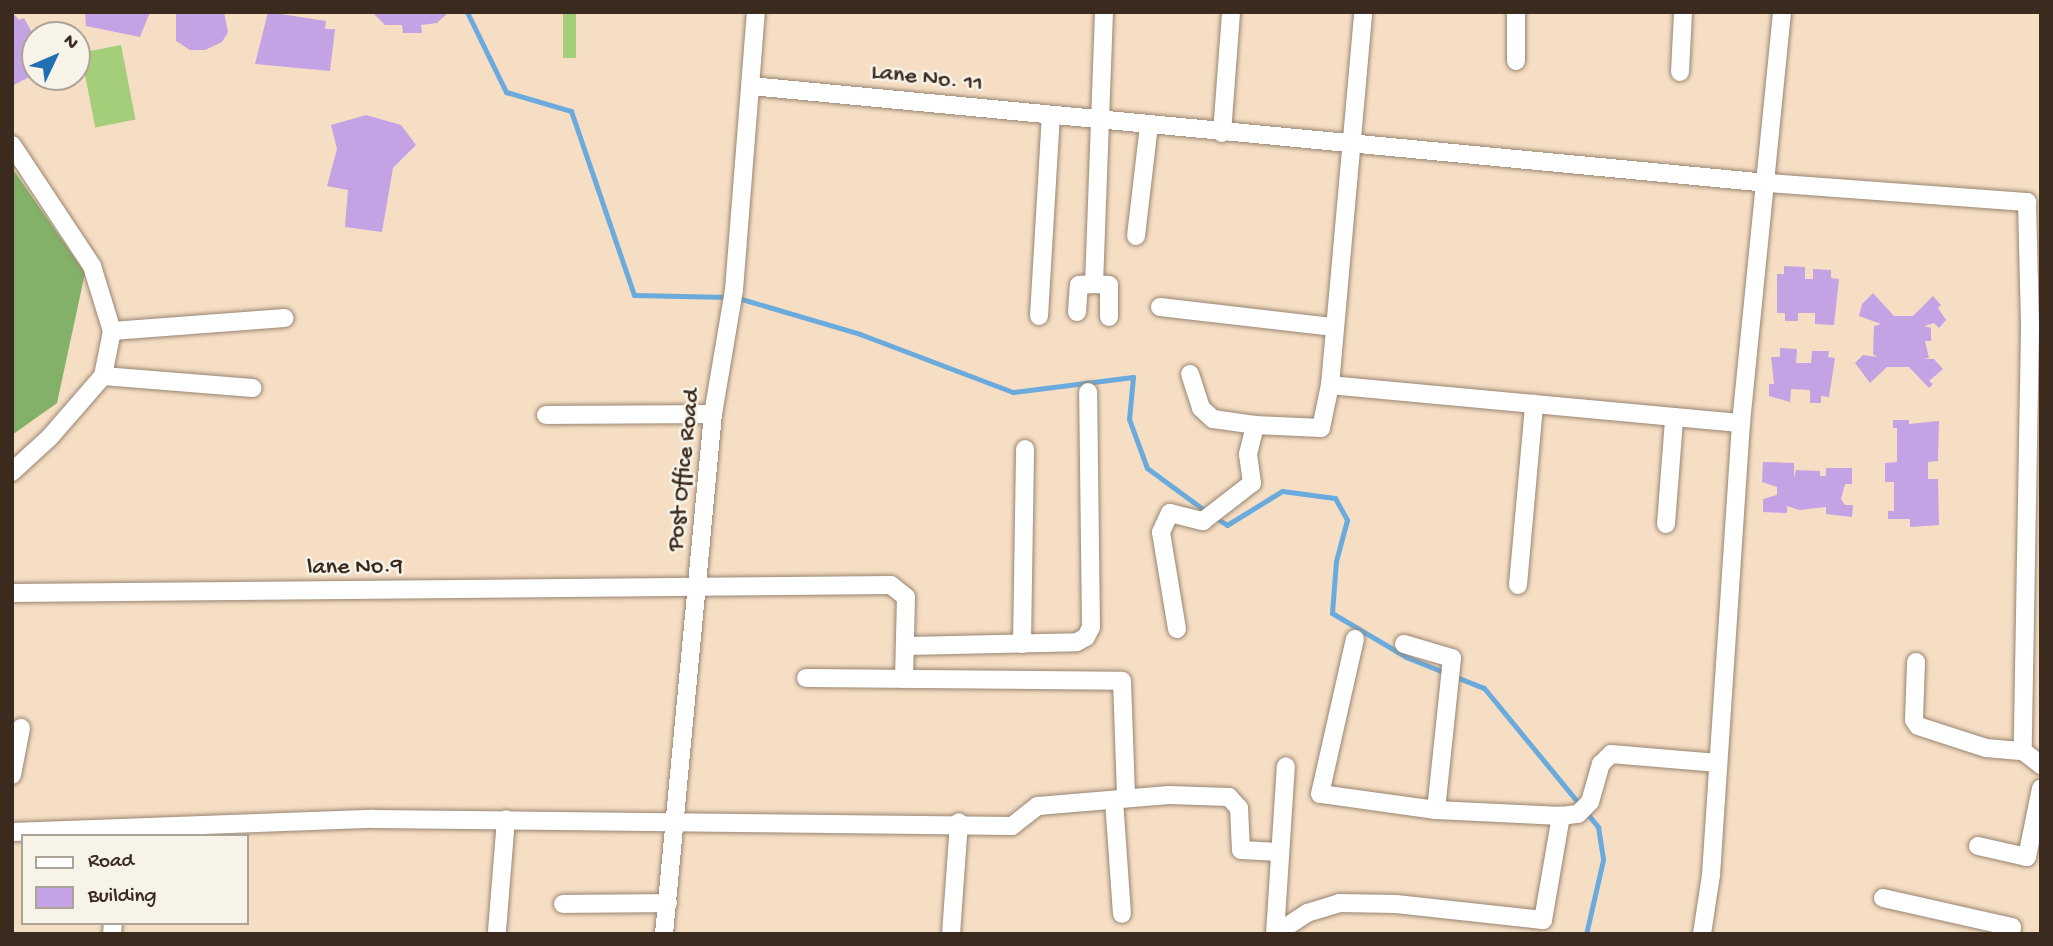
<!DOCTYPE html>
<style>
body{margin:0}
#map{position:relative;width:2053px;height:946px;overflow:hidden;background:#f5dec4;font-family:"Gochi Hand",sans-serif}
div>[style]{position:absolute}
.green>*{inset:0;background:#a4ce7a;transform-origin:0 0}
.forest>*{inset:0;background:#83b16a}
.stream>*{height:5px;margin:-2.5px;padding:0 2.5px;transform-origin:2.5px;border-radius:2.5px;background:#6aaadd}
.building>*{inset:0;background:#c3a3e3}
.roads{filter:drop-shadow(0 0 2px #988471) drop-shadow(0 0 2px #988471)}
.minor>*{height:18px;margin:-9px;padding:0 9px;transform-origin:9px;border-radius:9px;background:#fff}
span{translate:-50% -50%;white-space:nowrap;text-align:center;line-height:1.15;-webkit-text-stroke:5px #f7f3e8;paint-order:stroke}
.street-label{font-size:24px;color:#3b2a1e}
.frame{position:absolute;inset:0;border:14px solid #3b2a1e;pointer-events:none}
.legend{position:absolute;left:21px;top:834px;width:228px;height:91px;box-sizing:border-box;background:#f7f3e8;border:2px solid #aca397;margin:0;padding:9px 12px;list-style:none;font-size:21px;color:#3b2a1e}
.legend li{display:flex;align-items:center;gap:14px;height:35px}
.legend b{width:35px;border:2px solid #aca397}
.north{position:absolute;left:21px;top:21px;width:70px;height:70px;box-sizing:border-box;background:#f7f3e8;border:2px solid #aca397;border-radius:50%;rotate:46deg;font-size:19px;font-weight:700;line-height:28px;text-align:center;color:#3b2a1e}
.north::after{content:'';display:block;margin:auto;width:24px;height:32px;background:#1f6fb2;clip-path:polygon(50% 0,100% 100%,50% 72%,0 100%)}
</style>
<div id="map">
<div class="green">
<i style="left:563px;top:12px;width:13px;height:46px"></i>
<i style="left:121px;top:45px;width:76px;height:41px;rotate:79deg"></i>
</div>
<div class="forest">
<i style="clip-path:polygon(12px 168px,85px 273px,57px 403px,12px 435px)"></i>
</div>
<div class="stream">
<i style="left:467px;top:12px;width:89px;rotate:64deg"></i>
<i style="left:506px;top:92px;width:68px;rotate:16.3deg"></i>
<i style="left:571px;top:111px;width:194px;rotate:71.1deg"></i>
<i style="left:634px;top:295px;width:94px;rotate:1.2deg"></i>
<i style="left:738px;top:298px;width:127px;rotate:16.4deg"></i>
<i style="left:860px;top:334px;width:164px;rotate:20.8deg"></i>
<i style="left:1013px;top:392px;width:121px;rotate:-7.1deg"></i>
<i style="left:1133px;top:377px;width:42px;rotate:95.4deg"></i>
<i style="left:1129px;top:419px;width:52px;rotate:69.8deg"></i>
<i style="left:1147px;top:468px;width:74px;rotate:36.3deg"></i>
<i style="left:1216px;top:518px;width:13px;rotate:32deg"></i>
<i style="left:1227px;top:525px;width:65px;rotate:-31.7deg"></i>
<i style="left:1282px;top:491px;width:53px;rotate:7.5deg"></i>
<i style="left:1335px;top:498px;width:25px;rotate:61deg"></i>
<i style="left:1347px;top:520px;width:42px;rotate:105deg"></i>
<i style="left:1336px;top:561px;width:52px;rotate:94.4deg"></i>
<i style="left:1332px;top:613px;width:86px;rotate:30.7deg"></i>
<i style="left:1406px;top:657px;width:84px;rotate:21.7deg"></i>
<i style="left:1484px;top:688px;width:180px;rotate:50.6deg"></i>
<i style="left:1598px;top:827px;width:33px;rotate:81deg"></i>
<i style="left:1603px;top:860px;width:76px;rotate:102.9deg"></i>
</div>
<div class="building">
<i style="clip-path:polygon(12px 12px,19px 20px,24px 18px,35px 38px,35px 74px,12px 86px)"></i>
<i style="clip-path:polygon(85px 12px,150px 12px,140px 37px,86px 26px)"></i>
<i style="clip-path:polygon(176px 12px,224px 12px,228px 32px,222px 42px,205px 50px,190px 50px,176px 41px)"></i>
<i style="clip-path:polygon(268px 12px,326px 21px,325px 29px,335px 29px,330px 71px,255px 64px)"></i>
<i style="clip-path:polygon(372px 12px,449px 12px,437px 23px,421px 25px,422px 33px,403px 33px,402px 25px,385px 25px)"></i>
<i style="clip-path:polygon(51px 77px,79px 77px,66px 88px,57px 86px)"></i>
<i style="clip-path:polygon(366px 115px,401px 125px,416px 145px,393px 168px,382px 232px,345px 227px,348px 190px,327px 186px,337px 149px,331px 125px)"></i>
<i style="clip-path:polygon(1784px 266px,1805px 267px,1805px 279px,1813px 279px,1813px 269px,1831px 270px,1831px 278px,1839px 279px,1834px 325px,1815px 324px,1815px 313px,1798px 313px,1798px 321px,1785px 321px,1785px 313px,1777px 313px,1777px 274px,1784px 274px)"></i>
<i style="clip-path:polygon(1873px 293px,1894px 316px,1913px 316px,1933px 296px,1941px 305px,1938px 308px,1946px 320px,1939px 328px,1934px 323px,1924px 326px,1931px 328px,1931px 341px,1925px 341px,1929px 358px,1923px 359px,1934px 359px,1943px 369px,1929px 381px,1933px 384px,1929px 388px,1909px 367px,1887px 367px,1870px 383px,1855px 363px,1863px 355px,1877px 357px,1873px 354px,1874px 326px,1881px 324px,1859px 316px,1862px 304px)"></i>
<i style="clip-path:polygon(1780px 348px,1797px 349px,1796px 363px,1811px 363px,1812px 351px,1829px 351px,1828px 357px,1835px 358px,1829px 397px,1821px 396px,1821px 403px,1810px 403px,1810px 390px,1791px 389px,1790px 402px,1769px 396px,1769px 384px,1774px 384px,1771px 357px,1780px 357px)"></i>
<i style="clip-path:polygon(1893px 420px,1909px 420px,1909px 424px,1939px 421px,1938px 461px,1928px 462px,1928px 479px,1938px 479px,1939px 525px,1910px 527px,1910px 519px,1888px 519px,1888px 511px,1894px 511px,1894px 482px,1885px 482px,1885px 463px,1897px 462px,1897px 428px,1893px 428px)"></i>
<i style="clip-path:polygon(1763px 462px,1794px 463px,1794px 478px,1796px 470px,1820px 471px,1820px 476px,1826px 476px,1826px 468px,1852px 468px,1852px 484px,1845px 484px,1841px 499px,1845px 505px,1853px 505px,1852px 517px,1826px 514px,1826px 507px,1799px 510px,1787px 506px,1787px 513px,1763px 512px,1763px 499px,1777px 495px,1777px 487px,1762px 482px)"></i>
</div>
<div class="roads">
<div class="minor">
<i style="left:1104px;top:12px;width:272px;rotate:92.1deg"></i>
<i style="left:1094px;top:284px;width:15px;rotate:4deg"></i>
<i style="left:1109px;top:285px;width:32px;rotate:90deg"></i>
<i style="left:1516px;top:61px;width:49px;rotate:-90deg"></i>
<i style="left:1680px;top:72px;width:60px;rotate:-87.1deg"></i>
<i style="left:751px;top:86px;width:1021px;rotate:5.45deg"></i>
<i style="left:1767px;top:183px;width:261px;rotate:4.2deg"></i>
<i style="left:2027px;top:202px;width:127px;rotate:88.6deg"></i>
<i style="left:2030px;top:329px;width:422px;rotate:91deg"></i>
<i style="left:2023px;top:751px;width:23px;rotate:38deg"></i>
<i style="left:1222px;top:133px;width:121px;rotate:-85.7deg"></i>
<i style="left:12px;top:145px;width:145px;rotate:56.5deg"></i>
<i style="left:92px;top:266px;width:68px;rotate:72.9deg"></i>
<i style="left:112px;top:331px;width:46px;rotate:101.3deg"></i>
<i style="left:103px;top:376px;width:81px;rotate:131deg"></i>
<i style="left:50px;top:437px;width:52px;rotate:137.4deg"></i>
<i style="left:1136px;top:236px;width:111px;rotate:-83.3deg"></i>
<i style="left:1160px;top:307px;width:175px;rotate:6.6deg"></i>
<i style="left:1077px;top:312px;width:27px;rotate:-86deg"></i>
<i style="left:1079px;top:285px;width:15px;rotate:-4deg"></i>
<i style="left:1039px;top:316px;width:200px;rotate:-86.6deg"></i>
<i style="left:112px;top:331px;width:173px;rotate:-4.3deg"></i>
<i style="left:1190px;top:374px;width:36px;rotate:72deg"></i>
<i style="left:1201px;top:408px;width:16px;rotate:43deg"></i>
<i style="left:1213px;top:419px;width:42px;rotate:8.1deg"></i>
<i style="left:103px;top:376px;width:150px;rotate:4.6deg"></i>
<i style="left:1330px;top:385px;width:413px;rotate:5.3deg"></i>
<i style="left:546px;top:415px;width:167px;rotate:-0.3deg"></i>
<i style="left:1666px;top:524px;width:105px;rotate:-85.6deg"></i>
<i style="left:1518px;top:585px;width:182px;rotate:-84.9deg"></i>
<i style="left:12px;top:593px;width:879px;rotate:-0.52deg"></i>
<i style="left:891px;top:585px;width:19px;rotate:39deg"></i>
<i style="left:906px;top:597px;width:82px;rotate:91.4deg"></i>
<i style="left:1177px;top:629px;width:98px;rotate:-99.4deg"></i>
<i style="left:1161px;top:532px;width:21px;rotate:-65deg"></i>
<i style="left:1170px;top:513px;width:34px;rotate:14deg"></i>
<i style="left:1203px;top:521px;width:62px;rotate:-37.8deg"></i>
<i style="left:1252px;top:483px;width:29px;rotate:-98deg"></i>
<i style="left:1248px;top:454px;width:30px;rotate:-76deg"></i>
<i style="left:1255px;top:425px;width:66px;rotate:2.6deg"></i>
<i style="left:1321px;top:428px;width:44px;rotate:-78.2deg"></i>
<i style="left:1330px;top:385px;width:374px;rotate:-84.9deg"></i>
<i style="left:1022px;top:644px;width:195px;rotate:-89.1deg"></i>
<i style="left:1404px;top:644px;width:50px;rotate:16.3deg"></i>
<i style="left:1452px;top:658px;width:153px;rotate:96deg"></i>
<i style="left:907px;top:646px;width:170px;rotate:-1.3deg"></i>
<i style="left:1077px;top:642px;width:10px;rotate:-29deg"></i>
<i style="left:1086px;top:637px;width:11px;rotate:-63deg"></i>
<i style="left:1091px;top:627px;width:235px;rotate:-90.7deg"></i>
<i style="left:1916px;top:662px;width:58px;rotate:92deg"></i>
<i style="left:1914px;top:720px;width:7px;rotate:56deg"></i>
<i style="left:1918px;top:726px;width:71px;rotate:17.9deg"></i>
<i style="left:1986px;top:748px;width:37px;rotate:5deg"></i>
<i style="left:806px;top:678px;width:316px;rotate:0.5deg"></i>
<i style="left:1122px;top:681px;width:117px;rotate:88deg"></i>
<i style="left:12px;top:775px;width:48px;rotate:-79.2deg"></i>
<i style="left:1114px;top:800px;width:114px;rotate:86deg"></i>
<i style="left:1561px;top:816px;width:17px;rotate:-7deg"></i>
<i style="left:1578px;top:814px;width:17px;rotate:-45deg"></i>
<i style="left:1590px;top:802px;width:40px;rotate:-74deg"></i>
<i style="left:1601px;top:764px;width:14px;rotate:-45deg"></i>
<i style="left:1611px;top:754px;width:107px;rotate:4.8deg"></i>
<i style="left:12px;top:832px;width:361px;rotate:-2.1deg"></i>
<i style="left:373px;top:819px;width:639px;rotate:0.63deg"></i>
<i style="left:1012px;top:826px;width:33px;rotate:-38deg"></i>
<i style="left:1038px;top:806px;width:131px;rotate:-4.8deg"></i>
<i style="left:1169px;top:795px;width:60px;rotate:1.9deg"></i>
<i style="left:1229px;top:797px;width:15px;rotate:48deg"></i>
<i style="left:1239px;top:808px;width:42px;rotate:87.3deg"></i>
<i style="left:1241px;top:850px;width:39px;rotate:3deg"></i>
<i style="left:1978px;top:846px;width:50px;rotate:12.7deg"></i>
<i style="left:2027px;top:857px;width:70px;rotate:-78.5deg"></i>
<i style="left:1883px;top:898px;width:132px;rotate:12.7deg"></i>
<i style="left:2012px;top:927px;width:7px;rotate:98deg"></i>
<i style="left:563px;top:904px;width:105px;rotate:-0.5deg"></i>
<i style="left:497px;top:931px;width:112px;rotate:-85.4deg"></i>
<i style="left:112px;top:934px;width:11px;rotate:-85deg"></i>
<i style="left:664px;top:934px;width:522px;rotate:-84.62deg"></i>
<i style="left:713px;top:414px;width:126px;rotate:-80.4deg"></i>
<i style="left:734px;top:290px;width:279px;rotate:-85.5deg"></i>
<i style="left:951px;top:934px;width:112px;rotate:-85.9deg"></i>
<i style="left:1275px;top:934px;width:38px;rotate:-33deg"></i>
<i style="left:1307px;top:913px;width:34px;rotate:-17deg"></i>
<i style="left:1339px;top:903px;width:57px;rotate:1deg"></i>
<i style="left:1396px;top:904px;width:148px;rotate:6.2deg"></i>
<i style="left:1543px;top:920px;width:106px;rotate:-80.2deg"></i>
<i style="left:1561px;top:816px;width:125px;rotate:-177.3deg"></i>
<i style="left:1436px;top:810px;width:117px;rotate:-172.1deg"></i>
<i style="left:1320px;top:794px;width:159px;rotate:-77.3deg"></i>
<i style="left:1275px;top:934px;width:168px;rotate:-86.3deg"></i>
<i style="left:1702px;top:934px;width:60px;rotate:-81.3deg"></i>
<i style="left:1711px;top:875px;width:453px;rotate:-86.2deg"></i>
<i style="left:1741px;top:423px;width:413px;rotate:-84.3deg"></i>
</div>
</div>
<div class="street-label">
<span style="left:927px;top:79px;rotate:6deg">Lane No. 11</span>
<span style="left:685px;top:470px;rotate:-84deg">Post Office Road</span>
<span style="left:355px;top:568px;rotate:-1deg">lane No.9</span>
</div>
<div class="frame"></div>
<ul class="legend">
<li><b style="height:9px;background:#fff"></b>Road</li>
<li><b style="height:19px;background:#c3a3e3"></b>Building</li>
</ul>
<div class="north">N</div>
</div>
